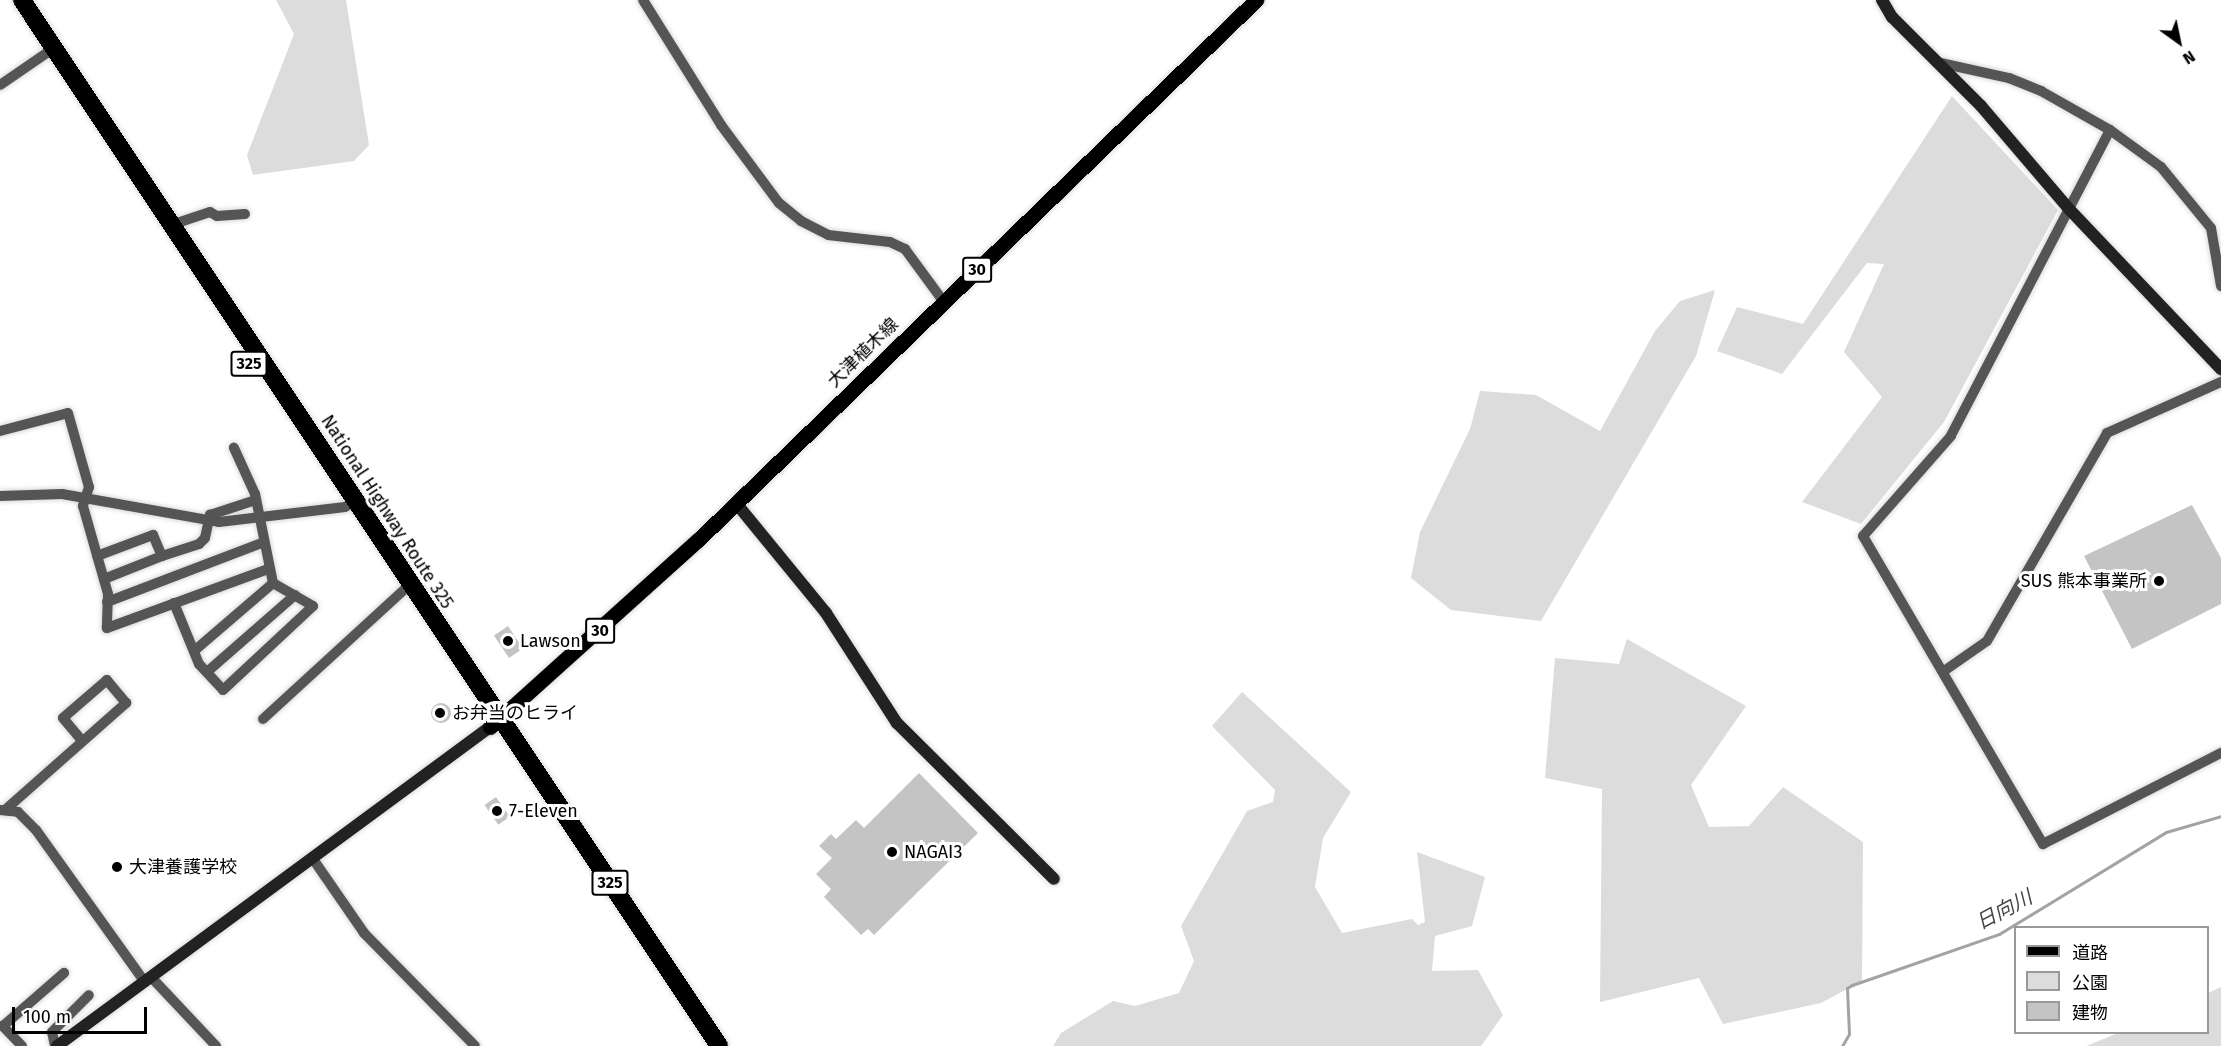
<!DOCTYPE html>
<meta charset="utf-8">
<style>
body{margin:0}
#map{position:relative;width:2221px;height:1046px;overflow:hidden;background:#fff;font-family:"Fira Sans","Noto Sans JP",sans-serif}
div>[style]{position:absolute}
.green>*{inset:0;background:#dcdcdc}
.stream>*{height:3px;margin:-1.5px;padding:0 1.5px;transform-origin:1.5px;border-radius:1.5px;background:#a3a3a3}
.building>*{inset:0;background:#c4c4c4;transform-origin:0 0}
.round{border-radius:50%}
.roads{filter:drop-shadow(0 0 2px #dbdbdb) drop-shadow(0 0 2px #dbdbdb)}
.street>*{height:10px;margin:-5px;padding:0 5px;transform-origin:5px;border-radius:5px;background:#555}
.secondary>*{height:12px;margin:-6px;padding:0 6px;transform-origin:6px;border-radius:6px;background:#222}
.primary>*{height:15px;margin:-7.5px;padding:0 7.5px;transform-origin:7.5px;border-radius:7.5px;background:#000}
.highway>*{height:18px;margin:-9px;padding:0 9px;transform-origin:9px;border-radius:9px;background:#000}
.dots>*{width:16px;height:16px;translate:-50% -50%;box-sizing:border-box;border:3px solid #fff;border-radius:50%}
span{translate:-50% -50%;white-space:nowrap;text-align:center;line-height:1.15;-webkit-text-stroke:6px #fff;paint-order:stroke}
.shield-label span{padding:2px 4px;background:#fff;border:2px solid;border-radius:4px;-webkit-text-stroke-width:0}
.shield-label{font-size:16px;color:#000;font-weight:700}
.street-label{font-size:18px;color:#000}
.poi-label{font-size:18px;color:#000}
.right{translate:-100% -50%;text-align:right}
.left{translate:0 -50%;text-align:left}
.water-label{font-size:20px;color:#444;font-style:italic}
.legend{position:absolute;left:2014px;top:926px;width:195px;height:108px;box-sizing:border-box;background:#fff;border:2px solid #999;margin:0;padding:8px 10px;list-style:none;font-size:18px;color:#000}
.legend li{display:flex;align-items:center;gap:12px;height:30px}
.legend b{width:30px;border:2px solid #999}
.north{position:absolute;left:2149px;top:12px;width:60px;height:60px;-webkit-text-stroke:4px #fff;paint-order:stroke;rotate:147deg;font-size:16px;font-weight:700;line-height:24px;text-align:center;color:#000}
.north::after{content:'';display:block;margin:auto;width:21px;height:27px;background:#000;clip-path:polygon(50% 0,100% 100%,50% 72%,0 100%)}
.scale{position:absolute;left:12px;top:1007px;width:135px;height:27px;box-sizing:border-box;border:3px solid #000;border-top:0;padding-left:8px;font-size:18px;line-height:21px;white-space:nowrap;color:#000;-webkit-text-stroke:4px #fff;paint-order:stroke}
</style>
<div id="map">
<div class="green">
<i style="clip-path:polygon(276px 0,346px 0,369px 145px,354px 161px,253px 175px,247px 155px,294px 34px)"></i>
<i style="clip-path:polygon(1952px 96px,2058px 210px,1944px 422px,1861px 524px,1802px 502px,1882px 397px,1844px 352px,1884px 264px,1867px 263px,1782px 374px,1717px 351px,1737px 307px,1803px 324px)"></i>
<i style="clip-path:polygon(1715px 290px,1696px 356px,1541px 621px,1451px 610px,1411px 578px,1420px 532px,1470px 429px,1480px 391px,1536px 395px,1600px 431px,1655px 331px,1680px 301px)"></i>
<i style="clip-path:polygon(1627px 639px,1746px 706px,1691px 785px,1709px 827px,1749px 826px,1783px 787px,1863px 842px,1862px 981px,1821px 1003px,1723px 1024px,1699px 978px,1600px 1002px,1602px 789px,1545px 778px,1555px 658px,1619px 664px)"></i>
<i style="clip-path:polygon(1242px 692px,1351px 792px,1323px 838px,1315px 887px,1342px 933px,1412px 919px,1418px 925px,1425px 922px,1417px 852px,1485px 877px,1472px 926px,1435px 936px,1432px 971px,1478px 970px,1503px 1015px,1481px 1046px,1053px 1046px,1061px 1033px,1113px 1001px,1135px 1006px,1179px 993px,1194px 961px,1181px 926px,1247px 811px,1273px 802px,1275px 790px,1212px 726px)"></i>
<i style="clip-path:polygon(2221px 987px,2221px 1046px,2086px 1046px,2118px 1033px,2208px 1032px,2208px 993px)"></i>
</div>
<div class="stream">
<i style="left:1842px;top:1046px;width:14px;rotate:-60deg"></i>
<i style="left:1849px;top:1034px;width:46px;rotate:-92.5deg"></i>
<i style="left:1847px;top:988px;width:6px;rotate:-31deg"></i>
<i style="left:1852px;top:985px;width:156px;rotate:-19.1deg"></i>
<i style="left:1999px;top:934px;width:196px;rotate:-31.4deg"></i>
<i style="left:2166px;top:832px;width:57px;rotate:-16.2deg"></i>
</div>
<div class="building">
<i style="clip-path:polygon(2192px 505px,2221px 558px,2221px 604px,2132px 649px,2084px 556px)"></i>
<i style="left:508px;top:626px;width:27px;height:17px;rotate:56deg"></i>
<i class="round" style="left:431px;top:703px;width:20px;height:20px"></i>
<i style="clip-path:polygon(919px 773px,978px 833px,874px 935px,868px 929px,861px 935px,824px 897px,831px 889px,816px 874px,832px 858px,819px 846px,831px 834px,836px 839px,856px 820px,864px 828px)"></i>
<i style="left:496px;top:797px;width:24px;height:14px;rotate:55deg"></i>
</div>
<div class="roads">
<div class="street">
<i style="left:643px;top:0;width:147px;rotate:58deg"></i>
<i style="left:721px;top:125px;width:97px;rotate:53.4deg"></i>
<i style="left:779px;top:203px;width:28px;rotate:39deg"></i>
<i style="left:801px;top:221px;width:30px;rotate:27deg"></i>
<i style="left:828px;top:235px;width:62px;rotate:6.4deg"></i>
<i style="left:890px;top:242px;width:17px;rotate:25deg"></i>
<i style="left:905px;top:249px;width:66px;rotate:53.7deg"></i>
<i style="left:1936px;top:62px;width:75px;rotate:12.4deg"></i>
<i style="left:2009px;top:78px;width:35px;rotate:22deg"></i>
<i style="left:2041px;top:91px;width:79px;rotate:29.5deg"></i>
<i style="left:2110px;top:130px;width:63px;rotate:36deg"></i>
<i style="left:2161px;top:167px;width:79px;rotate:50.7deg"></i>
<i style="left:2211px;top:228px;width:59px;rotate:80.2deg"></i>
<i style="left:0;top:85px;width:65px;rotate:-34.4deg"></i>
<i style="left:2110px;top:130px;width:345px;rotate:117.5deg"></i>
<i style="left:1951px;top:436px;width:133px;rotate:131.3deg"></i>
<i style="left:1863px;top:536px;width:357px;rotate:59.7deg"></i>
<i style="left:2043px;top:844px;width:200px;rotate:-27.1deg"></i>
<i style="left:171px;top:225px;width:41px;rotate:-18.4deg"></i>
<i style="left:210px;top:212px;width:8px;rotate:30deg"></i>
<i style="left:217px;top:216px;width:28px;rotate:-4deg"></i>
<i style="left:0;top:431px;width:70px;rotate:-14.8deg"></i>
<i style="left:68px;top:413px;width:77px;rotate:74.2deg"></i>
<i style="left:89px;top:487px;width:20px;rotate:108deg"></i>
<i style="left:83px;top:506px;width:91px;rotate:74.1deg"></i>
<i style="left:108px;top:594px;width:34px;rotate:92deg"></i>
<i style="left:107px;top:628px;width:171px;rotate:-20.1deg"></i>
<i style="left:0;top:496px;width:62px;rotate:-1.8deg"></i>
<i style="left:62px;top:494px;width:159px;rotate:10.1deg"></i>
<i style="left:219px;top:522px;width:127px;rotate:-6.8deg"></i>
<i style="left:345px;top:507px;width:13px;rotate:-29deg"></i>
<i style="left:97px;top:556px;width:60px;rotate:-20.6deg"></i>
<i style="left:153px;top:535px;width:23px;rotate:67deg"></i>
<i style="left:162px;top:556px;width:39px;rotate:-18deg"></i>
<i style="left:199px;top:544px;width:8px;rotate:-45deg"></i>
<i style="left:205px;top:538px;width:24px;rotate:-78deg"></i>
<i style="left:210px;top:515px;width:48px;rotate:-18.1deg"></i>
<i style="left:104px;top:579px;width:62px;rotate:-21.6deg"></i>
<i style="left:107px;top:602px;width:168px;rotate:-20.9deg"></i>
<i style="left:174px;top:603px;width:66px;rotate:67.7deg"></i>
<i style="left:199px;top:664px;width:35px;rotate:47deg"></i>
<i style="left:223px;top:690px;width:123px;rotate:-43deg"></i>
<i style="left:313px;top:606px;width:46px;rotate:-150.1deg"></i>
<i style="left:273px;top:583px;width:91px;rotate:-101.4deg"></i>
<i style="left:255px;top:494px;width:51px;rotate:-114.5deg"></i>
<i style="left:194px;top:651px;width:104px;rotate:-40.7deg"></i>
<i style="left:1944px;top:671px;width:52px;rotate:-34.9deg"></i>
<i style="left:1987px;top:641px;width:240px;rotate:-60deg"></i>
<i style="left:2107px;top:433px;width:125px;rotate:-24.1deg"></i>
<i style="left:207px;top:672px;width:117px;rotate:-41.2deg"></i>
<i style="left:263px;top:719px;width:198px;rotate:-42.5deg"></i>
<i style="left:0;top:810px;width:18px;rotate:6deg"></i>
<i style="left:18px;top:812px;width:25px;rotate:45deg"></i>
<i style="left:36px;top:830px;width:187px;rotate:54.4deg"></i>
<i style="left:5px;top:810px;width:162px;rotate:-41.5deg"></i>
<i style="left:126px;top:703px;width:30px;rotate:-130deg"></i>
<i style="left:107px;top:680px;width:58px;rotate:139.2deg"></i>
<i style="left:63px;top:718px;width:30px;rotate:50deg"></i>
<i style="left:313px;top:859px;width:90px;rotate:55.4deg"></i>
<i style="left:364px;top:933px;width:158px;rotate:45.5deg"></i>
<i style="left:151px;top:977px;width:95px;rotate:46.7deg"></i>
<i style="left:22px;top:1046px;width:28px;rotate:-134deg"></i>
<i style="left:3px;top:1026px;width:81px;rotate:-41deg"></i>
<i style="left:55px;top:1046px;width:14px;rotate:-102deg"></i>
<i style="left:52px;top:1032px;width:52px;rotate:-45deg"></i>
</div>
<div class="secondary">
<i style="left:1882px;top:0;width:20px;rotate:60deg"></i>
<i style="left:1892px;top:17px;width:126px;rotate:45deg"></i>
<i style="left:1981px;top:106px;width:135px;rotate:49.5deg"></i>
<i style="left:2069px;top:209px;width:221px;rotate:46.5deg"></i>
<i style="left:736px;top:503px;width:142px;rotate:50.7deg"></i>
<i style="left:826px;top:613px;width:131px;rotate:57.2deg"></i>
<i style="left:897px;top:723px;width:221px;rotate:44.8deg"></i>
<i style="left:57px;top:1046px;width:538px;rotate:-36.38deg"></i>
</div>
<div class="primary">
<i style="left:490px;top:727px;width:280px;rotate:-42deg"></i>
<i style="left:698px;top:540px;width:777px;rotate:-44.06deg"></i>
</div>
<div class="highway">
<i style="left:22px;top:0;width:1257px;rotate:56.32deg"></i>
</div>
</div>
<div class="dots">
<i style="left:2159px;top:581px;background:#000"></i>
<i style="left:508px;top:641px;background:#000"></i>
<i style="left:440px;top:713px;background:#000"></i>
<i style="left:497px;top:811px;background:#000"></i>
<i style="left:892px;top:852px;background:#000"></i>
<i style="left:117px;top:867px;background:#000"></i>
</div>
<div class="shield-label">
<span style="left:977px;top:270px">30</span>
<span style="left:249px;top:364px">325</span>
<span style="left:600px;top:631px">30</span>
<span style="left:610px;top:883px">325</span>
</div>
<div class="street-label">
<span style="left:863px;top:353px;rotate:-44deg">大津植木線</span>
<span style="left:387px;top:512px;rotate:57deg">National Highway Route 325</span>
</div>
<div class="poi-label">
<span class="right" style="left:2147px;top:581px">SUS 熊本事業所</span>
<span class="left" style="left:520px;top:641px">Lawson</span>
<span class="left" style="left:452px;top:713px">お弁当のヒライ</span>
<span class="left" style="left:509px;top:811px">7-Eleven</span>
<span class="left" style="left:904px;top:852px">NAGAI3</span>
<span class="left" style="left:129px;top:867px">大津養護学校</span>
</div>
<div class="water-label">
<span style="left:2004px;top:910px;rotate:-28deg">日向川</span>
</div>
<ul class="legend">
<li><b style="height:8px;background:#000"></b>道路</li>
<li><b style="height:16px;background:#dcdcdc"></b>公園</li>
<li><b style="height:16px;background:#c4c4c4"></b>建物</li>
</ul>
<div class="north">N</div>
<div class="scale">100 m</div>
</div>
